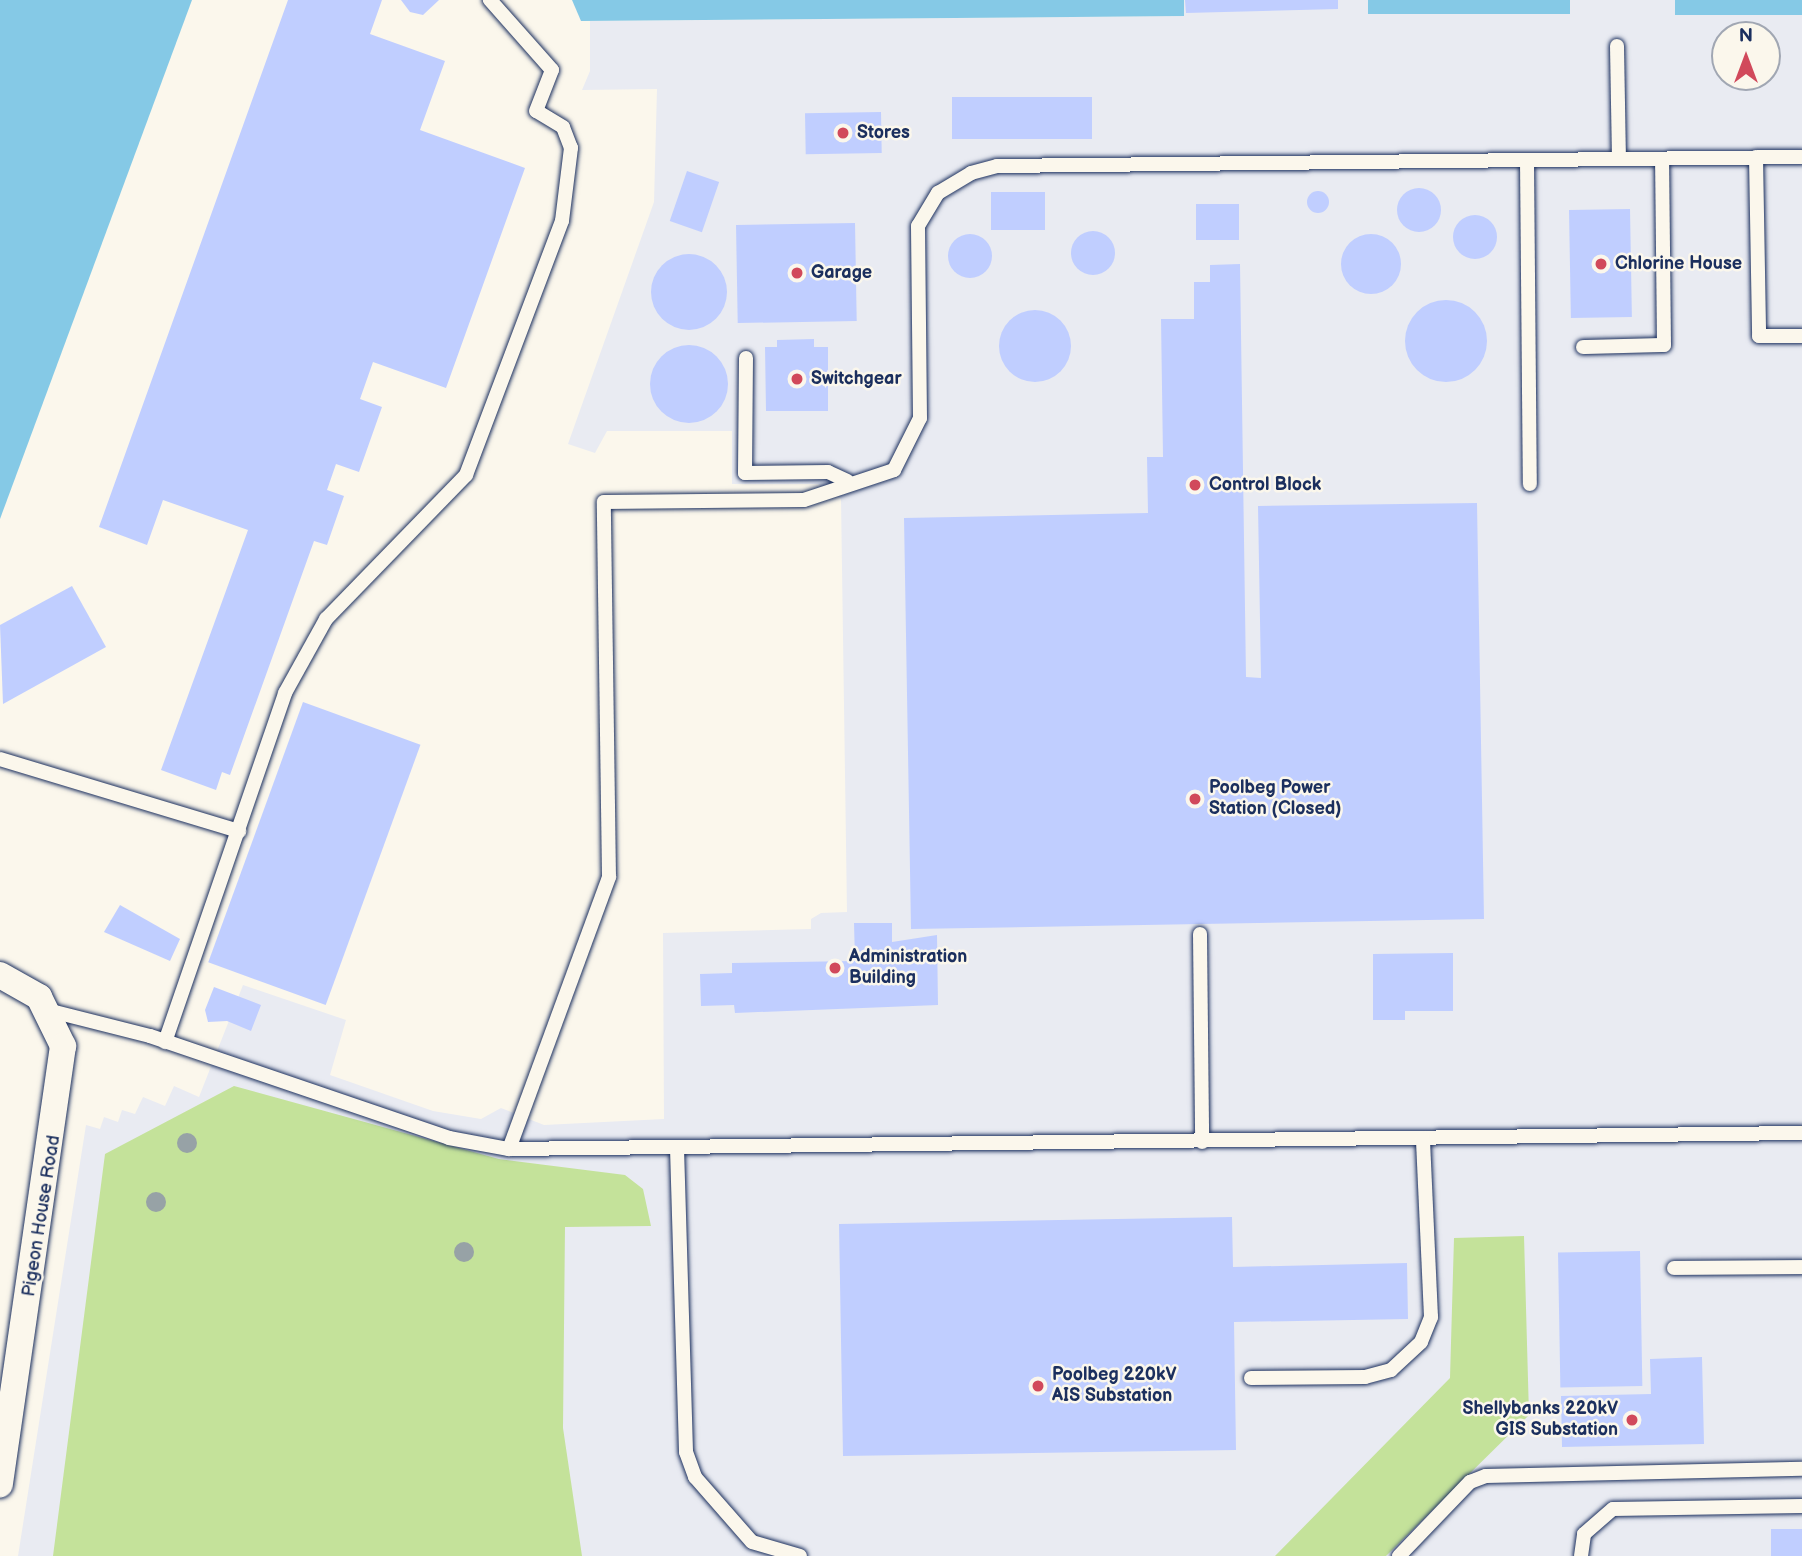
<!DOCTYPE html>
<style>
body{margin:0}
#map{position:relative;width:1802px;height:1556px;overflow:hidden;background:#fbf7ec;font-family:"Balsamiq Sans",sans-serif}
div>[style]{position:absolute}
.built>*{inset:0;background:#e9ebf2}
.green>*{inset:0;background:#c4e29a}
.water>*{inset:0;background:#85c9e6;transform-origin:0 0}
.building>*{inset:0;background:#c0ceff;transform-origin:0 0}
.round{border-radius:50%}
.roads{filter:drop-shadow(0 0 2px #1b2f5e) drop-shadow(0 0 2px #1b2f5e)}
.service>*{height:14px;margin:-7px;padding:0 7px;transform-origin:7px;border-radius:7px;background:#fbf7ec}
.minor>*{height:26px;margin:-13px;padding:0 13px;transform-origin:13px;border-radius:13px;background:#fbf7ec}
.trees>*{width:20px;height:20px;margin:-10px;border-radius:50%;background:#97a2a6}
.dots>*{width:19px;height:19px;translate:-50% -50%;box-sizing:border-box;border:4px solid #fbf7ec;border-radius:50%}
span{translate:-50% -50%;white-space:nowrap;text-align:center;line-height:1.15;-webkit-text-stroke:5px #fbf7ec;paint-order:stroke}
.poi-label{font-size:18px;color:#1b2f5e;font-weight:700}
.left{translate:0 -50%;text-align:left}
.right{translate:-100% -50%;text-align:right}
.street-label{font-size:18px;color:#1b2f5e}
.north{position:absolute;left:1711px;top:21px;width:70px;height:70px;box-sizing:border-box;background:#fbf7ec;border:2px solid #a1a7b3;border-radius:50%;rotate:0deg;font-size:19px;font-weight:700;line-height:28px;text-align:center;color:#1b2f5e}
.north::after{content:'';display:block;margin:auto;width:24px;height:32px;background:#d1495b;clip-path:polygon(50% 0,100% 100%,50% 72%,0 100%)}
</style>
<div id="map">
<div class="built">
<i style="clip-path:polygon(evenodd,1184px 0,1368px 0,1368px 14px,1570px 14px,1570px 0,1675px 0,1676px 15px,1802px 14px,1802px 1556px,18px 1556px,86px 1125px,100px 1129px,104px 1117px,118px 1122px,122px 1110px,135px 1114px,143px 1097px,165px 1106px,174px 1086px,199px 1097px,243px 985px,346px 1020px,330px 1075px,433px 1111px,481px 1119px,501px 1108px,544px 1125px,664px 1119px,663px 933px,811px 929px,811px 919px,821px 913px,847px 912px,841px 499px,818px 484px,732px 484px,732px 431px,607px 431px,595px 453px,568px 444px,654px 202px,657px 89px,582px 90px,590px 71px,590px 21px,1183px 16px,1184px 0,1725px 35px,1767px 35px,1767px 77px,1725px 77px,1725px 35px)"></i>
</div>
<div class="green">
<i style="clip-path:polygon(234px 1086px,499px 1159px,625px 1175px,643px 1189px,651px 1226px,565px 1227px,563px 1428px,582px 1556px,53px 1556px,105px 1154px)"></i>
<i style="clip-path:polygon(1524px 1236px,1529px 1415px,1386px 1556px,1275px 1556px,1450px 1378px,1454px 1238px)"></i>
</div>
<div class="water">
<i style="clip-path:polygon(0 0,192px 0,0 519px)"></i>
<i style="clip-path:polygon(572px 0,1184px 0,1184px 16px,581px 21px)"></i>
<i style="left:1368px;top:0;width:202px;height:14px"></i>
<i style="left:1675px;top:0;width:127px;height:15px"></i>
</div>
<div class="building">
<i style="clip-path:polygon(288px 0,382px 0,370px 34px,445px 61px,420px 130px,525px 168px,446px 388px,373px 362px,360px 399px,382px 407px,359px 472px,336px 464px,327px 490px,344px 496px,327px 545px,314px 541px,230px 775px,222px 772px,216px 790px,161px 770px,248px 530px,163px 500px,147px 545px,99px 527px)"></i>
<i style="clip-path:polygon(401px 0,439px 0,423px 15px,410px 12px)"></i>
<i style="clip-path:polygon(1185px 0,1338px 0,1338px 9px,1186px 13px)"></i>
<i style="left:1092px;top:97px;width:42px;height:140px;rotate:90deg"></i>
<i style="left:881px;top:112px;width:41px;height:76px;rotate:89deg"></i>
<i style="left:687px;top:171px;width:34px;height:53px;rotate:19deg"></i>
<i class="round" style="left:1397px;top:188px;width:44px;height:44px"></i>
<i class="round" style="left:1307px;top:191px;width:22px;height:22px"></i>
<i style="left:991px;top:192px;width:54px;height:38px"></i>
<i style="left:1196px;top:204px;width:43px;height:36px"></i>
<i style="left:1630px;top:209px;width:108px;height:61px;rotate:89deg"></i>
<i class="round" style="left:1453px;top:215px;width:44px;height:44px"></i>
<i style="left:855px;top:223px;width:98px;height:119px;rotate:89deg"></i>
<i class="round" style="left:1071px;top:231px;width:44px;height:44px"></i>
<i class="round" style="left:1341px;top:234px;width:60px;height:60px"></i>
<i class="round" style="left:948px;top:234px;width:44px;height:44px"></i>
<i class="round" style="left:651px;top:254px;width:76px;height:76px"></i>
<i style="clip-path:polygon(1240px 264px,1246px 677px,1261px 678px,1258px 506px,1477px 503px,1484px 919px,911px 929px,904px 518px,1148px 513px,1147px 457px,1163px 457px,1161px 319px,1194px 319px,1194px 282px,1210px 282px,1210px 265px)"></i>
<i class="round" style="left:1405px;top:300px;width:82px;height:82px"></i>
<i class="round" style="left:999px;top:310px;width:72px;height:72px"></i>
<i style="clip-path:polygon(814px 339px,814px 347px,828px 347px,828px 411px,766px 411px,765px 347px,777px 347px,777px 340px)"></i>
<i class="round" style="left:650px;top:345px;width:78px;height:78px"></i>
<i style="clip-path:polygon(72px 586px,106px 647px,3px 704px,0 625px)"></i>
<i style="left:303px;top:702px;width:125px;height:277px;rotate:20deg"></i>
<i style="clip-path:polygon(120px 905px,180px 939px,170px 961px,104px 932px)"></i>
<i style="clip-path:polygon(854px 923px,892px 923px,892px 942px,937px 935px,938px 1005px,735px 1013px,734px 1005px,701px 1006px,700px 974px,732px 973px,732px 963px,855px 961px)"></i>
<i style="clip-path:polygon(1453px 953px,1453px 1011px,1405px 1011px,1405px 1020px,1373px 1020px,1373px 954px)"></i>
<i style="clip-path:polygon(214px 987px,261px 1005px,251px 1031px,227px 1021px,208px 1022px,205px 1010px)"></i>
<i style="clip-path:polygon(1232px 1217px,1233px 1267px,1407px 1263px,1408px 1319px,1234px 1322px,1236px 1450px,843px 1456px,839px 1224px)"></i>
<i style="left:1640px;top:1251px;width:135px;height:82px;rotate:89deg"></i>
<i style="clip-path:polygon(1702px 1357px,1704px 1444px,1562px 1447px,1561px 1396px,1651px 1394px,1650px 1359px)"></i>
<i style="left:1802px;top:1529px;width:27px;height:31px;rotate:90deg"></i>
</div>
<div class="roads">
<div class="service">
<i style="left:1617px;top:46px;width:113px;rotate:89deg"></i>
<i style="left:1756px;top:157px;width:179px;rotate:89deg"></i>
<i style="left:1759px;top:336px;width:43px"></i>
<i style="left:1527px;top:161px;width:323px;rotate:89.5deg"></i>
<i style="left:1583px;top:347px;width:81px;rotate:-1.4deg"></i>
<i style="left:1664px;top:345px;width:186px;rotate:-90.6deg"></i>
<i style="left:746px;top:358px;width:115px;rotate:90.5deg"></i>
<i style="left:745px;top:473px;width:83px;rotate:-0.7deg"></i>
<i style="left:828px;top:472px;width:21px;rotate:25deg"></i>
<i style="left:0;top:759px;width:250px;rotate:16.8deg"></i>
<i style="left:1200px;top:934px;width:208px;rotate:89.4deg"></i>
<i style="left:51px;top:1011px;width:102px;rotate:14.2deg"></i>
<i style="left:150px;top:1036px;width:316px;rotate:18.8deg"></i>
<i style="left:449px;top:1138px;width:61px;rotate:10.4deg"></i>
<i style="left:509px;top:1149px;width:1293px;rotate:-0.71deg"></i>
<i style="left:165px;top:1042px;width:369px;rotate:-71deg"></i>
<i style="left:285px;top:693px;width:85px;rotate:-61deg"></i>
<i style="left:326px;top:619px;width:201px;rotate:-45.8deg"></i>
<i style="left:466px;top:475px;width:272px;rotate:-69.3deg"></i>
<i style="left:562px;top:221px;width:74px;rotate:-83deg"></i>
<i style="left:571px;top:148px;width:22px;rotate:-111deg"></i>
<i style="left:563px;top:127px;width:31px;rotate:-149deg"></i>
<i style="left:536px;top:111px;width:44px;rotate:-68.7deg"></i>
<i style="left:552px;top:70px;width:94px;rotate:-131.5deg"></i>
<i style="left:677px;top:1148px;width:304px;rotate:88.3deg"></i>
<i style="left:686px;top:1452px;width:27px;rotate:70deg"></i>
<i style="left:695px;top:1477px;width:86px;rotate:48.8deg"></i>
<i style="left:752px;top:1542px;width:50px;rotate:16.3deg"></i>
<i style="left:509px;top:1149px;width:290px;rotate:-69.8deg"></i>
<i style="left:609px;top:877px;width:375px;rotate:-90.8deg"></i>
<i style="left:604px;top:502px;width:200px;rotate:-0.6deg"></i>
<i style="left:804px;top:500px;width:95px;rotate:-18.4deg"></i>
<i style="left:894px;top:470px;width:58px;rotate:-63.4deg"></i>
<i style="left:920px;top:418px;width:192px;rotate:-90.6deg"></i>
<i style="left:918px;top:226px;width:39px;rotate:-59deg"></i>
<i style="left:938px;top:193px;width:39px;rotate:-31deg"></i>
<i style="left:971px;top:173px;width:27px;rotate:-15deg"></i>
<i style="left:997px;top:166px;width:805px;rotate:-0.64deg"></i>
<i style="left:1674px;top:1268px;width:128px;rotate:-0.4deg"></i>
<i style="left:1251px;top:1378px;width:114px;rotate:-0.5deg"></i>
<i style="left:1365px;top:1377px;width:27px;rotate:-15deg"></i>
<i style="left:1391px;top:1370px;width:41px;rotate:-43deg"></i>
<i style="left:1421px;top:1342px;width:27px;rotate:-68deg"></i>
<i style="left:1431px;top:1317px;width:179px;rotate:-92.6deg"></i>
<i style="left:1399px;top:1556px;width:103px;rotate:-46.2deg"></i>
<i style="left:1470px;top:1482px;width:17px;rotate:-21deg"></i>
<i style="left:1486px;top:1476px;width:316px;rotate:-1.3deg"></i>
<i style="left:1581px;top:1556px;width:22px;rotate:-82deg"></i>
<i style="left:1584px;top:1534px;width:38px;rotate:-41deg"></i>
<i style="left:1613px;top:1509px;width:189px;rotate:-0.9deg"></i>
</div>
<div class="minor">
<i style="left:0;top:975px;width:45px;rotate:29.4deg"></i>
<i style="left:39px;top:997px;width:55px;rotate:63.9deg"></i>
<i style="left:63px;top:1046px;width:443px;rotate:98.2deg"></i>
</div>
</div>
<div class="trees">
<i style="left:187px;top:1143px"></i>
<i style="left:156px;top:1202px"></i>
<i style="left:464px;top:1252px"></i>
</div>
<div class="dots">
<i style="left:843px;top:133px;background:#d1495b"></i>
<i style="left:1601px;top:264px;background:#d1495b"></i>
<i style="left:797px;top:273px;background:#d1495b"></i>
<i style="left:797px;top:379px;background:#d1495b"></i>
<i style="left:1195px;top:485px;background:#d1495b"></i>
<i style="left:1195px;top:799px;background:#d1495b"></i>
<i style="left:835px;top:968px;background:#d1495b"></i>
<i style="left:1038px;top:1386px;background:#d1495b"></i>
<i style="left:1632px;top:1420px;background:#d1495b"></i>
</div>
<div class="poi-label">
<span class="left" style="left:857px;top:133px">Stores</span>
<span class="left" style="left:1615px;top:264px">Chlorine House</span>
<span class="left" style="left:811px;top:273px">Garage</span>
<span class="left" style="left:811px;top:379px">Switchgear</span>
<span class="left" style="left:1209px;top:485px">Control Block</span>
<span class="left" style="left:1209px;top:799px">Poolbeg Power<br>Station (Closed)</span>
<span class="left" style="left:849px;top:968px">Administration<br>Building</span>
<span class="left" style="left:1052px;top:1386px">Poolbeg 220kV<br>AIS Substation</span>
<span class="right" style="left:1618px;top:1420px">Shellybanks 220kV<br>GIS Substation</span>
</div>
<div class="street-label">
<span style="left:42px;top:1216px;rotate:-81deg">Pigeon House Road</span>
</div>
<div class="north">N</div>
</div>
